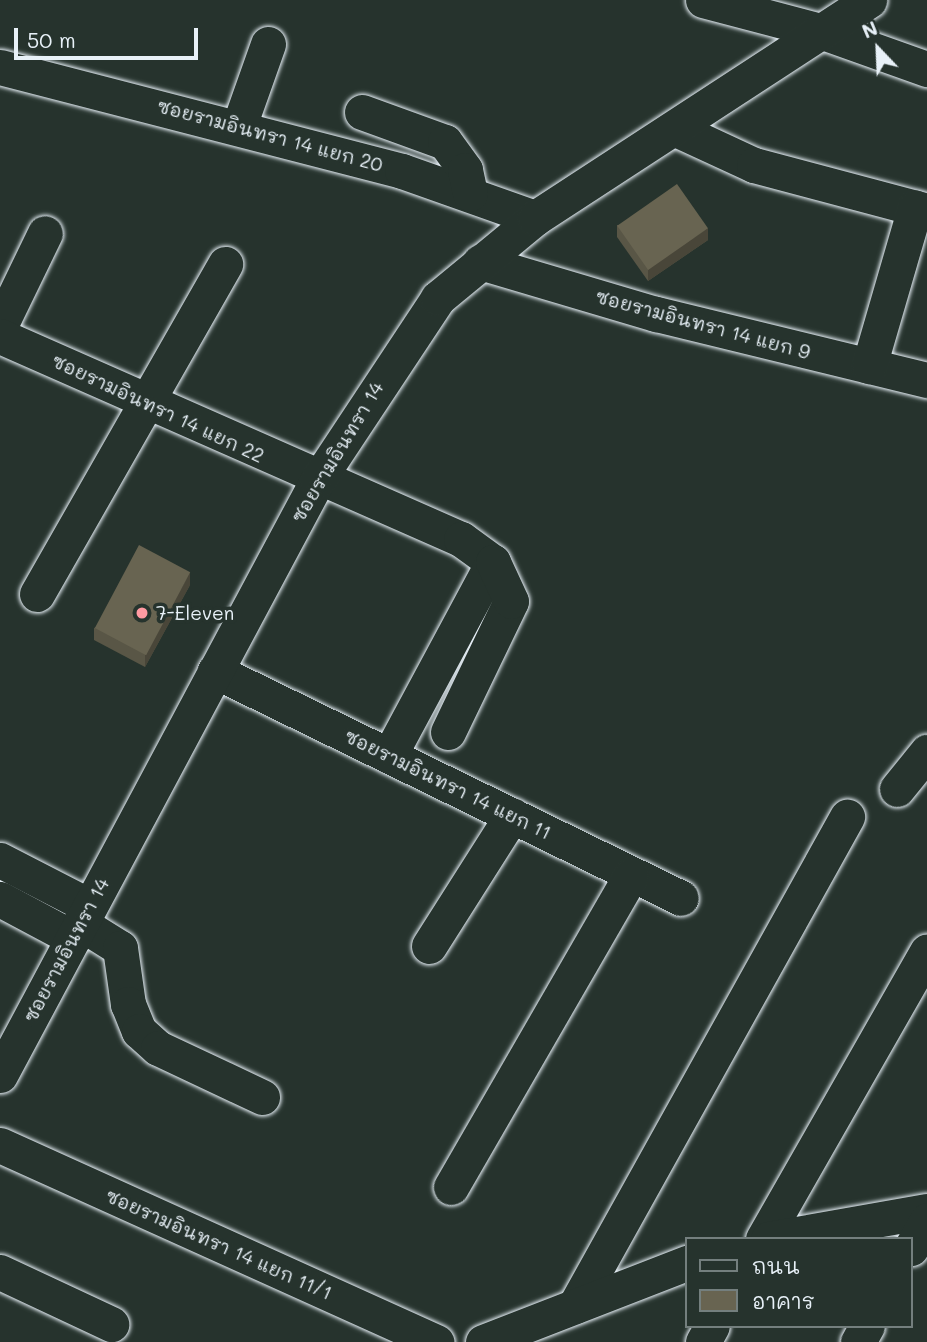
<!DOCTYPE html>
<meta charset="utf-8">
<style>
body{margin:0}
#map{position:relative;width:927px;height:1342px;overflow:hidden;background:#26332d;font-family:Mali,"Playpen Sans Thai",sans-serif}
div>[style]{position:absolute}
.roads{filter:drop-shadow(0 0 2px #e8f1f8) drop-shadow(0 0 2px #e8f1f8)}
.minor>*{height:35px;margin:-17.5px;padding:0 17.5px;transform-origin:17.5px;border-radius:17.5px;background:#26332d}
.wall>*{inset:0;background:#595646}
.shaded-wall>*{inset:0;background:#494639}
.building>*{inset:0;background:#686451;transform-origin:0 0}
.dots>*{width:19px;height:19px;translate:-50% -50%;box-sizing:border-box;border:4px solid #26332d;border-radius:50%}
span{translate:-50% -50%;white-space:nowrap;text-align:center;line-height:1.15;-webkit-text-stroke:7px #26332d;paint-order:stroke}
.street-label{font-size:19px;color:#e8f1f8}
.poi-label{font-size:19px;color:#e8f1f8}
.left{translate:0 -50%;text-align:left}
.legend{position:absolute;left:685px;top:1237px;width:228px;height:91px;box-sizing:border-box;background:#26332d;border:2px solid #747f7e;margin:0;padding:9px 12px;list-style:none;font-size:21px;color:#e8f1f8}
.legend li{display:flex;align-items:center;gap:14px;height:35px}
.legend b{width:35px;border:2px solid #747f7e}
.north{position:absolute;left:843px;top:14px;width:70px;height:70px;-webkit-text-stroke:5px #26332d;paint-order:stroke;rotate:337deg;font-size:19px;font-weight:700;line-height:28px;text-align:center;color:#e8f1f8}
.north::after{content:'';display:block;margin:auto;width:24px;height:32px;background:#e8f1f8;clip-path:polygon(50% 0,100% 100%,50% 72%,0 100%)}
.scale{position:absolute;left:14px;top:28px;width:184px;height:32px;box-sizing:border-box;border:4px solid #e8f1f8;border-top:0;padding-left:9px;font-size:21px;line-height:24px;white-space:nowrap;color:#e8f1f8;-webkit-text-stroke:5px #26332d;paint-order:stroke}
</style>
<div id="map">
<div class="roads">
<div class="minor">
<i style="left:703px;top:0;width:121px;rotate:14.8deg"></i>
<i style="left:820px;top:31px;width:114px;rotate:19.6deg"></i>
<i style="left:0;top:67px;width:415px;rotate:14.5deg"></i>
<i style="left:402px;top:171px;width:141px;rotate:19.5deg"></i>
<i style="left:362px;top:112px;width:88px;rotate:19.9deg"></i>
<i style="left:445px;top:142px;width:34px;rotate:54deg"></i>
<i style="left:465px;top:170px;width:24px;rotate:78deg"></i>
<i style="left:239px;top:126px;width:87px;rotate:-70.5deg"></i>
<i style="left:676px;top:129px;width:86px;rotate:24.8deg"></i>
<i style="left:754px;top:165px;width:179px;rotate:14.9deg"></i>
<i style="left:480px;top:262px;width:184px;rotate:16.5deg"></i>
<i style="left:656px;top:314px;width:279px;rotate:13.7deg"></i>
<i style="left:0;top:326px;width:103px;rotate:-64.2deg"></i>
<i style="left:0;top:336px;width:504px;rotate:23.77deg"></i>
<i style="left:461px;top:539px;width:39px;rotate:36deg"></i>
<i style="left:493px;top:562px;width:220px;rotate:118.2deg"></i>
<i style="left:869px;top:366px;width:165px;rotate:-73.8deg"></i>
<i style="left:37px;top:594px;width:380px;rotate:-60.3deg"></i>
<i style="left:215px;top:671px;width:518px;rotate:25.97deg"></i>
<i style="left:448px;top:732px;width:145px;rotate:-64.3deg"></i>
<i style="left:511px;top:601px;width:43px;rotate:-114.8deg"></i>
<i style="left:897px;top:789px;width:48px;rotate:-51deg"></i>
<i style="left:0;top:860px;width:100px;rotate:27.3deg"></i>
<i style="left:0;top:899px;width:83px;rotate:28.1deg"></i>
<i style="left:80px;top:923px;width:47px;rotate:32deg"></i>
<i style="left:120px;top:948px;width:57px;rotate:81.9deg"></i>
<i style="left:128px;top:1004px;width:29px;rotate:68deg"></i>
<i style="left:139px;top:1031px;width:25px;rotate:42deg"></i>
<i style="left:158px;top:1048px;width:115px;rotate:25.2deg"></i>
<i style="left:429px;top:946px;width:155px;rotate:-57.6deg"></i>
<i style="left:0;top:1075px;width:673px;rotate:-61.91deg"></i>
<i style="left:317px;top:481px;width:219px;rotate:-56.5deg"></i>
<i style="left:438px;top:298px;width:126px;rotate:-39.5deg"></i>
<i style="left:535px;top:218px;width:399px;rotate:-33.1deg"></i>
<i style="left:0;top:1145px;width:479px;rotate:24.3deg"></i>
<i style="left:451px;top:1187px;width:360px;rotate:-60deg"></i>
<i style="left:763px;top:1239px;width:331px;rotate:-60.3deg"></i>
<i style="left:768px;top:1239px;width:161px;rotate:-10deg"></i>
<i style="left:911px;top:1248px;width:32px;rotate:-60deg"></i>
<i style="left:0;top:1272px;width:123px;rotate:25.1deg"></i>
<i style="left:575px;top:1306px;width:560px;rotate:-60.92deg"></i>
<i style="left:483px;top:1342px;width:219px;rotate:-21.2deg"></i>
<i style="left:703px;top:1342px;width:18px;rotate:-61deg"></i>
<i style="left:858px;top:1342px;width:18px;rotate:-61deg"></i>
</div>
</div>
<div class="wall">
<i style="clip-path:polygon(617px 225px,708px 240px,648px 281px,617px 237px)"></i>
<i style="clip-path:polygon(190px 585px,145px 667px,94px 640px,94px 628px)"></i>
</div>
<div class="shaded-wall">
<i style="clip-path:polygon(708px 228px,708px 240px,648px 281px,648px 269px)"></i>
<i style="clip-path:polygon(190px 572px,190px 585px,145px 667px,145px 655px)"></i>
</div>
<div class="building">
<i style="left:677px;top:184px;width:54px;height:73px;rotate:55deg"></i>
<i style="left:139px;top:545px;width:58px;height:94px;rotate:28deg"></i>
</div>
<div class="dots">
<i style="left:142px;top:613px;background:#ff9aa2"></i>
</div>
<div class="street-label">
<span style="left:270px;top:135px;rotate:15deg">ซอยรามอินทรา 14 แยก 20</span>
<span style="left:703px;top:324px;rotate:15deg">ซอยรามอินทรา 14 แยก 9</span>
<span style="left:158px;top:408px;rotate:25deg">ซอยรามอินทรา 14 แยก 22</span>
<span style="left:337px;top:452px;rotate:-59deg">ซอยรามอินทรา 14</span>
<span style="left:448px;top:784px;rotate:26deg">ซอยรามอินทรา 14 แยก 11</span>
<span style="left:66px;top:950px;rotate:-62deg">ซอยรามอินทรา 14</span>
<span style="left:219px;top:1244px;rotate:24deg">ซอยรามอินทรา 14 แยก 11/1</span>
</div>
<div class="poi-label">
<span class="left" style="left:156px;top:613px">7-Eleven</span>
</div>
<ul class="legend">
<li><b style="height:9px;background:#26332d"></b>ถนน</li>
<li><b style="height:19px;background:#686451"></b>อาคาร</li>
</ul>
<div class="north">N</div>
<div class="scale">50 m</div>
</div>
